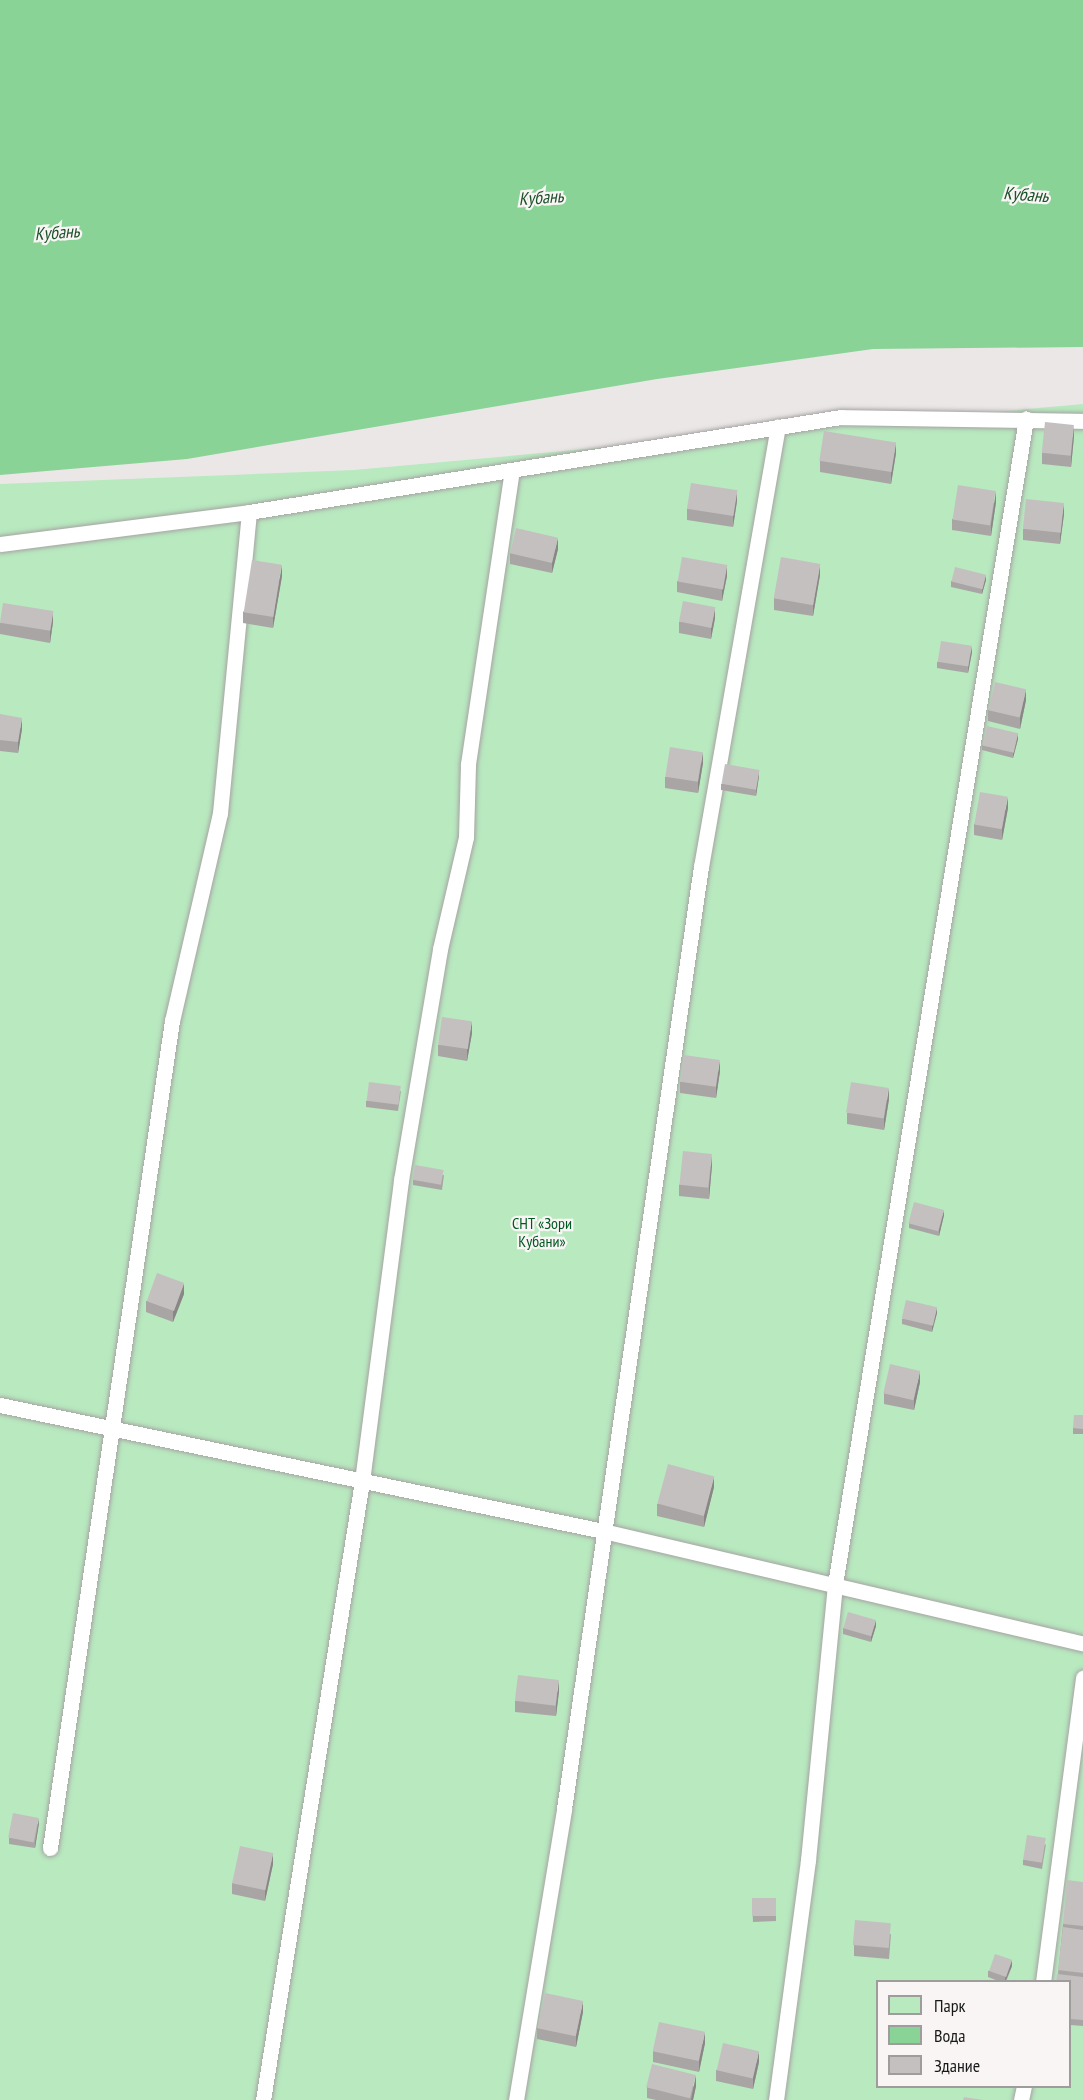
<!DOCTYPE html>
<meta charset="utf-8">
<style>
body{margin:0}
#map{position:relative;width:1083px;height:2100px;overflow:hidden;background:#ebe7e7;font-family:"PT Sans Narrow",sans-serif}
div>[style]{position:absolute}
.green>*{inset:0;background:#b8e9bf}
.water>*{inset:0;background:#89d397}
.roads{filter:drop-shadow(0 0 2px #a6a3a3) drop-shadow(0 0 2px #a6a3a3)}
.service>*{height:15px;margin:-7.5px;padding:0 7.5px;transform-origin:7.5px;border-radius:7.5px;background:#fff}
.wall>*{inset:0;background:#a9a5a5}
.shaded-wall>*{inset:0;background:#898686}
.building>*{inset:0;background:#c4c0c0;transform-origin:0 0}
span{translate:-50% -50%;white-space:nowrap;text-align:center;line-height:1.15;-webkit-text-stroke:4.5px #f8f5f4;paint-order:stroke}
.park-label{font-size:16px;color:#005923}
.water-label{font-size:18px;color:#1d522b;font-style:italic}
.legend{position:absolute;left:876px;top:1980px;width:195px;height:108px;box-sizing:border-box;background:#f8f5f4;border:2px solid #9f9d9c;margin:0;padding:8px 10px;list-style:none;font-size:18px;color:#191818}
.legend li{display:flex;align-items:center;gap:12px;height:30px}
.legend b{width:30px;border:2px solid #9f9d9c}
</style>
<div id="map">
<div class="green">
<i style="clip-path:polygon(evenodd,1083px 404px,1083px 2100px,0 2100px,0 484px,354px 470px,1083px 404px,878px 1982px,1070px 1982px,1070px 2086px,878px 2086px,878px 1982px)"></i>
</div>
<div class="water">
<i style="clip-path:polygon(0 0,1083px 0,1083px 347px,873px 349px,657px 379px,187px 459px,0 475px)"></i>
</div>
<div class="roads">
<div class="service">
<i style="left:0;top:544px;width:251px;rotate:-7.3deg"></i>
<i style="left:249px;top:512px;width:600px;rotate:-9.12deg"></i>
<i style="left:841px;top:417px;width:242px;rotate:0.9deg"></i>
<i style="left:0;top:1405px;width:616px;rotate:11.8deg"></i>
<i style="left:603px;top:1531px;width:493px;rotate:13.2deg"></i>
<i style="left:50px;top:1848px;width:836px;rotate:-81.61deg"></i>
<i style="left:172px;top:1021px;width:213px;rotate:-77deg"></i>
<i style="left:220px;top:813px;width:302px;rotate:-84.5deg"></i>
<i style="left:1043px;top:1982px;width:307px;rotate:-82.5deg"></i>
<i style="left:263px;top:2100px;width:627px;rotate:-80.91deg"></i>
<i style="left:362px;top:1481px;width:304px;rotate:-82.6deg"></i>
<i style="left:401px;top:1180px;width:234px;rotate:-80.4deg"></i>
<i style="left:440px;top:949px;width:115px;rotate:-76.9deg"></i>
<i style="left:466px;top:837px;width:73px;rotate:-88.4deg"></i>
<i style="left:468px;top:764px;width:297px;rotate:-81.5deg"></i>
<i style="left:516px;top:2100px;width:295px;rotate:-80.6deg"></i>
<i style="left:564px;top:1809px;width:952px;rotate:-81.73deg"></i>
<i style="left:701px;top:867px;width:447px;rotate:-80.1deg"></i>
<i style="left:776px;top:2100px;width:242px;rotate:-82.4deg"></i>
<i style="left:808px;top:1860px;width:277px;rotate:-84.4deg"></i>
<i style="left:835px;top:1584px;width:1181px;rotate:-80.69deg"></i>
<i style="left:1021px;top:2100px;width:14px;rotate:-78deg"></i>
</div>
</div>
<div class="wall">
<i style="clip-path:polygon(1074px 436px,1071px 467px,1042px 464px,1042px 453px)"></i>
<i style="clip-path:polygon(896px 453px,891px 484px,820px 472px,820px 461px)"></i>
<i style="clip-path:polygon(737px 501px,733px 527px,687px 520px,687px 509px)"></i>
<i style="clip-path:polygon(996px 502px,991px 536px,952px 530px,952px 519px)"></i>
<i style="clip-path:polygon(1064px 514px,1060px 544px,1023px 540px,1023px 529px)"></i>
<i style="clip-path:polygon(558px 549px,552px 573px,510px 564px,510px 553px)"></i>
<i style="clip-path:polygon(820px 575px,813px 616px,774px 610px,774px 598px)"></i>
<i style="clip-path:polygon(282px 576px,273px 628px,243px 623px,243px 612px)"></i>
<i style="clip-path:polygon(727px 576px,722px 601px,677px 592px,677px 581px)"></i>
<i style="clip-path:polygon(986px 580px,982px 594px,951px 587px,951px 581px)"></i>
<i style="clip-path:polygon(715px 618px,711px 639px,679px 633px,679px 622px)"></i>
<i style="clip-path:polygon(53px 622px,50px 643px,0 634px,0 623px)"></i>
<i style="clip-path:polygon(972px 652px,968px 673px,937px 668px,937px 662px)"></i>
<i style="clip-path:polygon(1026px 700px,1020px 729px,988px 721px,988px 710px)"></i>
<i style="clip-path:polygon(0 714px,22px 729px,18px 753px,0 751px)"></i>
<i style="clip-path:polygon(1018px 739px,1013px 758px,982px 750px,982px 745px)"></i>
<i style="clip-path:polygon(703px 763px,698px 793px,665px 788px,665px 777px)"></i>
<i style="clip-path:polygon(759px 776px,756px 796px,721px 790px,721px 784px)"></i>
<i style="clip-path:polygon(1008px 808px,1002px 840px,974px 835px,974px 824px)"></i>
<i style="clip-path:polygon(472px 1033px,467px 1061px,438px 1056px,438px 1045px)"></i>
<i style="clip-path:polygon(720px 1071px,716px 1098px,680px 1093px,680px 1082px)"></i>
<i style="clip-path:polygon(401px 1091px,398px 1111px,366px 1107px,366px 1101px)"></i>
<i style="clip-path:polygon(889px 1099px,884px 1130px,847px 1124px,847px 1113px)"></i>
<i style="clip-path:polygon(712px 1165px,709px 1199px,679px 1196px,679px 1185px)"></i>
<i style="clip-path:polygon(444px 1175px,442px 1190px,413px 1185px,413px 1180px)"></i>
<i style="clip-path:polygon(944px 1215px,939px 1236px,909px 1228px,909px 1223px)"></i>
<i style="clip-path:polygon(184px 1294px,173px 1322px,146px 1312px,146px 1301px)"></i>
<i style="clip-path:polygon(937px 1313px,932px 1332px,902px 1324px,902px 1319px)"></i>
<i style="clip-path:polygon(920px 1382px,914px 1410px,884px 1404px,884px 1393px)"></i>
<i style="clip-path:polygon(1083px 1415px,1083px 1434px,1073px 1434px,1073px 1428px)"></i>
<i style="clip-path:polygon(714px 1487px,704px 1527px,657px 1516px,657px 1504px)"></i>
<i style="clip-path:polygon(876px 1626px,871px 1642px,843px 1634px,843px 1628px)"></i>
<i style="clip-path:polygon(559px 1691px,556px 1716px,515px 1712px,515px 1701px)"></i>
<i style="clip-path:polygon(39px 1823px,35px 1848px,9px 1844px,9px 1838px)"></i>
<i style="clip-path:polygon(1046px 1844px,1042px 1869px,1023px 1865px,1023px 1860px)"></i>
<i style="clip-path:polygon(273px 1864px,265px 1901px,232px 1894px,232px 1883px)"></i>
<i style="clip-path:polygon(1083px 1882px,1083px 2026px,1070px 2025px,1070px 1982px,1058px 1974px,1063px 1924px)"></i>
<i style="clip-path:polygon(752px 1899px,776px 1916px,776px 1921px,753px 1922px)"></i>
<i style="clip-path:polygon(891px 1934px,889px 1959px,854px 1956px,854px 1945px)"></i>
<i style="clip-path:polygon(1012px 1966px,1006px 1982px,1001px 1982px,988px 1977px,988px 1971px)"></i>
<i style="clip-path:polygon(583px 2012px,576px 2047px,537px 2039px,537px 2028px)"></i>
<i style="clip-path:polygon(705px 2043px,699px 2072px,653px 2062px,653px 2051px)"></i>
<i style="clip-path:polygon(759px 2062px,753px 2089px,716px 2081px,716px 2070px)"></i>
<i style="clip-path:polygon(696px 2086px,693px 2100px,656px 2100px,647px 2098px,647px 2087px)"></i>
</div>
<div class="shaded-wall">
<i style="clip-path:polygon(1074px 425px,1074px 436px,1071px 467px,1071px 456px)"></i>
<i style="clip-path:polygon(896px 442px,896px 453px,891px 484px,891px 473px)"></i>
<i style="clip-path:polygon(737px 490px,737px 501px,733px 527px,733px 516px)"></i>
<i style="clip-path:polygon(996px 491px,996px 502px,991px 536px,991px 525px)"></i>
<i style="clip-path:polygon(1064px 503px,1064px 514px,1060px 544px,1060px 533px)"></i>
<i style="clip-path:polygon(558px 538px,558px 549px,552px 573px,552px 562px)"></i>
<i style="clip-path:polygon(820px 564px,820px 575px,813px 616px,813px 605px)"></i>
<i style="clip-path:polygon(282px 565px,282px 576px,273px 628px,273px 617px)"></i>
<i style="clip-path:polygon(727px 565px,727px 576px,722px 601px,722px 590px)"></i>
<i style="clip-path:polygon(986px 575px,986px 580px,982px 594px,982px 588px)"></i>
<i style="clip-path:polygon(715px 607px,715px 618px,711px 639px,711px 628px)"></i>
<i style="clip-path:polygon(53px 611px,53px 622px,50px 643px,50px 632px)"></i>
<i style="clip-path:polygon(972px 646px,972px 652px,968px 673px,968px 667px)"></i>
<i style="clip-path:polygon(1026px 689px,1026px 700px,1020px 729px,1020px 717px)"></i>
<i style="clip-path:polygon(22px 718px,22px 729px,18px 753px,18px 742px)"></i>
<i style="clip-path:polygon(1018px 733px,1018px 739px,1013px 758px,1013px 753px)"></i>
<i style="clip-path:polygon(703px 752px,703px 763px,698px 793px,698px 782px)"></i>
<i style="clip-path:polygon(759px 770px,759px 776px,756px 796px,756px 790px)"></i>
<i style="clip-path:polygon(1008px 797px,1008px 808px,1002px 840px,1002px 828px)"></i>
<i style="clip-path:polygon(472px 1021px,472px 1033px,467px 1061px,467px 1050px)"></i>
<i style="clip-path:polygon(720px 1060px,720px 1071px,716px 1098px,716px 1087px)"></i>
<i style="clip-path:polygon(889px 1088px,889px 1099px,884px 1130px,884px 1119px)"></i>
<i style="clip-path:polygon(712px 1154px,712px 1165px,709px 1199px,709px 1188px)"></i>
<i style="clip-path:polygon(944px 1210px,944px 1215px,939px 1236px,939px 1230px)"></i>
<i style="clip-path:polygon(184px 1283px,184px 1294px,173px 1322px,173px 1311px)"></i>
<i style="clip-path:polygon(937px 1307px,937px 1313px,932px 1332px,932px 1326px)"></i>
<i style="clip-path:polygon(920px 1371px,920px 1382px,914px 1410px,914px 1399px)"></i>
<i style="clip-path:polygon(714px 1476px,714px 1487px,704px 1527px,704px 1516px)"></i>
<i style="clip-path:polygon(876px 1620px,876px 1626px,871px 1642px,871px 1637px)"></i>
<i style="clip-path:polygon(559px 1680px,559px 1691px,556px 1716px,556px 1705px)"></i>
<i style="clip-path:polygon(39px 1818px,39px 1823px,35px 1848px,35px 1843px)"></i>
<i style="clip-path:polygon(273px 1853px,273px 1864px,265px 1901px,265px 1890px)"></i>
<i style="clip-path:polygon(1012px 1960px,1012px 1966px,1005px 1982px,1005px 1978px)"></i>
<i style="clip-path:polygon(583px 2001px,583px 2012px,576px 2047px,576px 2036px)"></i>
<i style="clip-path:polygon(705px 2032px,705px 2043px,699px 2072px,699px 2061px)"></i>
<i style="clip-path:polygon(759px 2051px,759px 2062px,753px 2089px,753px 2078px)"></i>
<i style="clip-path:polygon(696px 2075px,696px 2086px,693px 2100px,691px 2100px)"></i>
</div>
<div class="building">
<i style="left:1045px;top:422px;width:29px;height:31px;rotate:6deg"></i>
<i style="left:824px;top:431px;width:73px;height:30px;rotate:9deg"></i>
<i style="left:691px;top:483px;width:47px;height:26px;rotate:9deg"></i>
<i style="left:958px;top:485px;width:38px;height:35px;rotate:9deg"></i>
<i style="left:1026px;top:499px;width:38px;height:30px;rotate:6deg"></i>
<i style="left:516px;top:528px;width:43px;height:26px;rotate:13deg"></i>
<i style="left:682px;top:557px;width:46px;height:25px;rotate:10deg"></i>
<i style="left:781px;top:557px;width:40px;height:42px;rotate:10deg"></i>
<i style="left:252px;top:560px;width:30px;height:53px;rotate:9deg"></i>
<i style="left:955px;top:567px;width:32px;height:15px;rotate:14deg"></i>
<i style="left:683px;top:601px;width:33px;height:21px;rotate:11deg"></i>
<i style="left:3px;top:603px;width:51px;height:20px;rotate:9deg"></i>
<i style="left:941px;top:641px;width:31px;height:21px;rotate:9deg"></i>
<i style="left:995px;top:682px;width:32px;height:29px;rotate:13deg"></i>
<i style="clip-path:polygon(0 714px,22px 718px,18px 742px,0 740px)"></i>
<i style="left:987px;top:726px;width:32px;height:20px;rotate:13deg"></i>
<i style="left:670px;top:747px;width:33px;height:30px;rotate:9deg"></i>
<i style="left:725px;top:764px;width:35px;height:20px;rotate:10deg"></i>
<i style="left:980px;top:792px;width:28px;height:33px;rotate:10deg"></i>
<i style="left:442px;top:1017px;width:30px;height:28px;rotate:8deg"></i>
<i style="left:684px;top:1055px;width:36px;height:27px;rotate:8deg"></i>
<i style="left:369px;top:1082px;width:32px;height:19px;rotate:7deg"></i>
<i style="left:851px;top:1082px;width:38px;height:31px;rotate:9deg"></i>
<i style="left:683px;top:1151px;width:29px;height:34px;rotate:6deg"></i>
<i style="left:415px;top:1165px;width:29px;height:15px;rotate:10deg"></i>
<i style="left:914px;top:1202px;width:31px;height:22px;rotate:15deg"></i>
<i style="left:157px;top:1273px;width:29px;height:30px;rotate:20deg"></i>
<i style="left:906px;top:1300px;width:32px;height:19px;rotate:13deg"></i>
<i style="left:890px;top:1364px;width:31px;height:30px;rotate:13deg"></i>
<i style="clip-path:polygon(1074px 1415px,1083px 1415px,1083px 1429px,1073px 1428px)"></i>
<i style="left:668px;top:1464px;width:48px;height:41px;rotate:15deg"></i>
<i style="left:848px;top:1612px;width:29px;height:17px;rotate:16deg"></i>
<i style="left:518px;top:1675px;width:41px;height:26px;rotate:7deg"></i>
<i style="left:13px;top:1813px;width:26px;height:25px;rotate:11deg"></i>
<i style="left:1027px;top:1835px;width:19px;height:25px;rotate:9deg"></i>
<i style="left:240px;top:1846px;width:34px;height:38px;rotate:12deg"></i>
<i style="clip-path:polygon(1067px 1880px,1083px 1882px,1083px 1926px,1063px 1924px)"></i>
<i style="left:776px;top:1898px;width:18px;height:24px;rotate:90deg"></i>
<i style="left:855px;top:1920px;width:36px;height:25px;rotate:5deg"></i>
<i style="clip-path:polygon(1063px 1927px,1083px 1930px,1083px 1973px,1058px 1970px)"></i>
<i style="left:995px;top:1954px;width:18px;height:18px;rotate:19deg"></i>
<i style="clip-path:polygon(1057px 1974px,1083px 1977px,1083px 2020px,1070px 2019px,1070px 1982px,1056px 1982px)"></i>
<i style="left:545px;top:1993px;width:39px;height:36px;rotate:12deg"></i>
<i style="left:659px;top:2022px;width:47px;height:30px;rotate:12deg"></i>
<i style="left:723px;top:2043px;width:37px;height:28px;rotate:13deg"></i>
<i style="left:652px;top:2064px;width:45px;height:24px;rotate:14deg"></i>
<i style="clip-path:polygon(964px 2097px,983px 2100px,963px 2100px)"></i>
</div>
<div class="park-label">
<span style="left:542px;top:1232px">СНТ «Зори<br>Кубани»</span>
</div>
<div class="water-label">
<span style="left:1026px;top:195px;rotate:4deg">Кубань</span>
<span style="left:541px;top:198px;rotate:-4deg">Кубань</span>
<span style="left:57px;top:233px;rotate:-4deg">Кубань</span>
</div>
<ul class="legend">
<li><b style="height:16px;background:#b8e9bf"></b>Парк</li>
<li><b style="height:16px;background:#89d397"></b>Вода</li>
<li><b style="height:16px;background:#c4c0c0"></b>Здание</li>
</ul>
</div>
